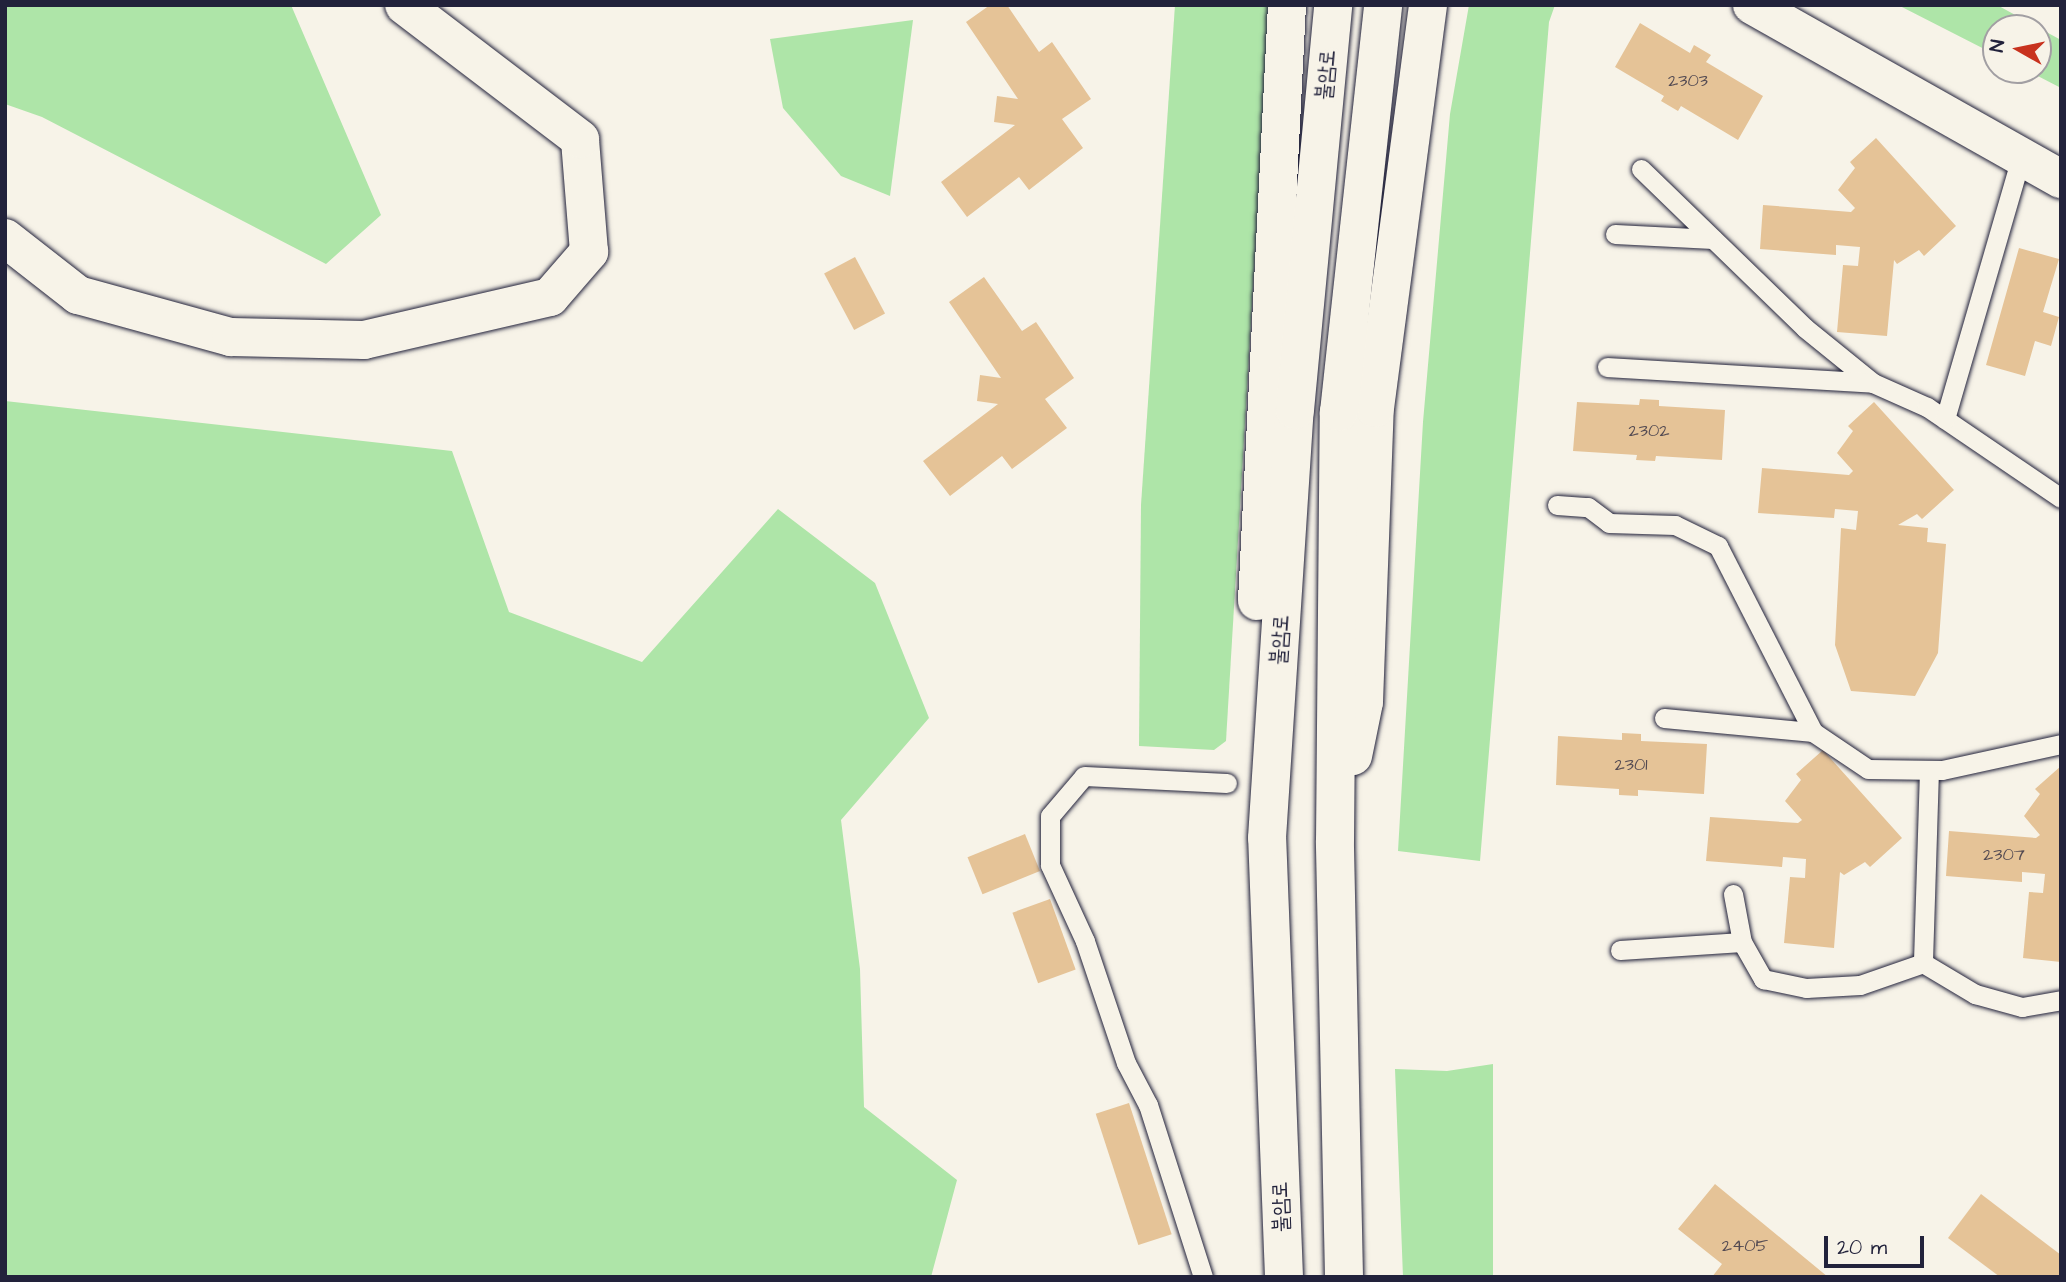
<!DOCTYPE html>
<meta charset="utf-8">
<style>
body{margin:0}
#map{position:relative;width:2066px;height:1282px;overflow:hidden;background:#f7f3e8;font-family:"Architects Daughter","Poor Story",sans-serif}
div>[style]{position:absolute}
.green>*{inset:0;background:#aee5a8}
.building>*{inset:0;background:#e5c397;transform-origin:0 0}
.roads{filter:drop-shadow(0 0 2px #22223b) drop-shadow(0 0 2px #22223b)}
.lane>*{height:19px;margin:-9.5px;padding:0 9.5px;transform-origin:9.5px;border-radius:9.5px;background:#f7f3e8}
.street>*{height:38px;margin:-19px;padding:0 19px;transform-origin:19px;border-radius:19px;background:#f7f3e8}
.secondary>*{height:38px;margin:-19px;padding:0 19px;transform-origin:19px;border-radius:19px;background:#f7f3e8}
span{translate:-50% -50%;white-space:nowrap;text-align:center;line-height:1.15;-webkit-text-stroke:6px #f7f3e8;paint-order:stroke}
.number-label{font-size:18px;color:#534a52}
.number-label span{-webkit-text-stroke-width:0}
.street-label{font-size:21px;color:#22223b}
.frame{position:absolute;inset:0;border:7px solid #22223b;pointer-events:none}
.north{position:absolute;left:1982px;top:14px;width:70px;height:70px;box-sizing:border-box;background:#f7f3e8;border:2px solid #a29fa3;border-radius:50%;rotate:279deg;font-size:19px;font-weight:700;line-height:28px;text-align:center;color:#22223b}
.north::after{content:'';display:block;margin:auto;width:24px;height:32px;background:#c8321e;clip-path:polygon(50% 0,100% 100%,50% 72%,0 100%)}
.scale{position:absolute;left:1824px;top:1236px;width:100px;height:32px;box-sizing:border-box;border:4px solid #22223b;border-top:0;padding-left:9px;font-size:21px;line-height:24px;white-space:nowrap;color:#22223b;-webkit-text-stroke:5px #f7f3e8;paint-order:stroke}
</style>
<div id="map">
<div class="green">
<i style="clip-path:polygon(5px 5px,291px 5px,381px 215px,326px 264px,42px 117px,5px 104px)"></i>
<i style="clip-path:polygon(1175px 5px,1270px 5px,1226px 741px,1214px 750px,1139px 746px,1141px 505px)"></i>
<i style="clip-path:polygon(1469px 5px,1555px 5px,1549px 22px,1480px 861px,1398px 851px,1423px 422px,1450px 114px)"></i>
<i style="clip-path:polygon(1898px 5px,1997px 5px,2061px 40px,2061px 88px,2026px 70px,2038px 70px,2038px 28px,1996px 28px,1996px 55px)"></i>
<i style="clip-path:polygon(913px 20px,890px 196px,841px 176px,783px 108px,770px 39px)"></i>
<i style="clip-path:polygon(5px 401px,452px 451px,509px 612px,642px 662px,778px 509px,875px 583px,929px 718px,841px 820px,860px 969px,864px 1107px,957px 1180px,931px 1277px,5px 1277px)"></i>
<i style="clip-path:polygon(1493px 1064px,1493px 1277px,1403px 1277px,1395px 1069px,1447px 1071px)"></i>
</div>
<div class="building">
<i style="clip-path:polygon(990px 5px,1007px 5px,1039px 52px,1052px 42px,1091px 99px,1062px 119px,1083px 148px,1029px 190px,1019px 177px,967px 217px,941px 182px,1015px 125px,994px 122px,997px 96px,1018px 99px,966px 22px)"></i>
<i style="clip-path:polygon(1640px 23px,1690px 53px,1694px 45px,1711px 55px,1706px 62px,1763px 96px,1738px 140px,1681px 106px,1678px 111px,1661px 101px,1664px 96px,1615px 67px)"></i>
<i style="clip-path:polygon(1876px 138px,1956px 226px,1924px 256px,1919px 250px,1897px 264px,1894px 260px,1887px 336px,1837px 332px,1843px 265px,1858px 266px,1860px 247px,1836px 245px,1836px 255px,1760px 249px,1763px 205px,1851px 212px,1855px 208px,1838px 190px,1855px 168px,1850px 162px)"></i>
<i style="clip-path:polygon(2019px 248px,2059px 259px,2043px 312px,2059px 317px,2051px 346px,2035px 341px,2025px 376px,1986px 365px)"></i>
<i style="left:855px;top:257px;width:64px;height:35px;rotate:62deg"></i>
<i style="clip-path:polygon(984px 277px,1022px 331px,1036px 322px,1074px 378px,1045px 399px,1067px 428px,1012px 469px,1002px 456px,950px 496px,923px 461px,998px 404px,977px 401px,980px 375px,1001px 378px,949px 302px)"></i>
<i style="clip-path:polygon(1640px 399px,1659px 400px,1659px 406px,1725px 410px,1722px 460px,1656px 456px,1655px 461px,1636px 460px,1637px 455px,1573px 451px,1577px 402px,1639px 405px)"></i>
<i style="clip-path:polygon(1874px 402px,1954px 490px,1922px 519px,1917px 514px,1898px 525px,1928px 528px,1927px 542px,1946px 544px,1938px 653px,1915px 696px,1851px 691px,1835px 645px,1841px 528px,1856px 530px,1858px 511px,1835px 509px,1834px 518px,1758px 513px,1762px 468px,1849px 475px,1853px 471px,1837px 453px,1853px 431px,1848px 426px)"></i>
<i style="clip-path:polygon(1622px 733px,1641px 734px,1641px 741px,1707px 744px,1704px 794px,1638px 790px,1638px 796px,1619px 795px,1619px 789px,1556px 785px,1558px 736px,1622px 740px)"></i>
<i style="clip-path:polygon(1823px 750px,1902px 838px,1870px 867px,1865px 862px,1844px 875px,1840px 872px,1834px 948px,1784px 943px,1790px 877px,1805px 878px,1806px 859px,1783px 857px,1782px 867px,1706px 861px,1710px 817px,1798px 823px,1802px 820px,1785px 801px,1801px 780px,1796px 774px)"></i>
<i style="clip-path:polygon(2061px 766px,2061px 962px,2023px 958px,2029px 892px,2043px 893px,2045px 874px,2022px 872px,2022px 882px,1946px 876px,1949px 831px,2036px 838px,2040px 835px,2024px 816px,2040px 794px,2035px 789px)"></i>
<i style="left:1025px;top:834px;width:40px;height:62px;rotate:68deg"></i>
<i style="left:1050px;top:899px;width:75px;height:40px;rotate:70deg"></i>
<i style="left:1129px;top:1103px;width:138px;height:35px;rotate:72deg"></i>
<i style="clip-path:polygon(1715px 1184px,1828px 1277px,1712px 1277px,1722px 1264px,1678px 1229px)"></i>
<i style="clip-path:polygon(1981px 1194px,2061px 1255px,2061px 1277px,2000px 1277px,1948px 1238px)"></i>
</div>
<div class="roads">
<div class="lane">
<i style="left:1641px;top:169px;width:228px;rotate:44.1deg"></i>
<i style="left:1805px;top:328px;width:87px;rotate:39deg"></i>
<i style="left:1873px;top:383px;width:59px;rotate:24deg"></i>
<i style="left:1927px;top:407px;width:162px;rotate:34.2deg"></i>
<i style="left:1615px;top:234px;width:98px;rotate:2.9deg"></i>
<i style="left:1607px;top:367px;width:266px;rotate:3.4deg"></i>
<i style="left:1945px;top:419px;width:273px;rotate:-73.8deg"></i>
<i style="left:1557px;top:505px;width:31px;rotate:4deg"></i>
<i style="left:1588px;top:507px;width:26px;rotate:37deg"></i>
<i style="left:1609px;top:523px;width:66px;rotate:1.7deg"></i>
<i style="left:1675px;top:525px;width:48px;rotate:26deg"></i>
<i style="left:1718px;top:546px;width:209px;rotate:62.9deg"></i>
<i style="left:1813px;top:732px;width:66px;rotate:33.9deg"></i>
<i style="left:1868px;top:769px;width:74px;rotate:0.8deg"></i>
<i style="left:1942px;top:770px;width:122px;rotate:-12.3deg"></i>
<i style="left:1664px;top:718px;width:150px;rotate:5.4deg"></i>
<i style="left:1929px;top:770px;width:193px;rotate:91.8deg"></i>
<i style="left:1923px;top:963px;width:61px;rotate:30.8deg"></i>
<i style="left:1975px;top:994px;width:49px;rotate:15.5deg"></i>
<i style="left:2022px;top:1007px;width:40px;rotate:-10deg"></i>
<i style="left:1733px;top:894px;width:49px;rotate:79.4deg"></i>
<i style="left:1742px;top:942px;width:43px;rotate:60.4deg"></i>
<i style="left:1763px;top:979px;width:44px;rotate:11.8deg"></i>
<i style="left:1806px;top:988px;width:54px;rotate:-3.2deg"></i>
<i style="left:1860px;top:985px;width:67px;rotate:-19.2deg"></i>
<i style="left:1620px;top:950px;width:122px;rotate:-3.8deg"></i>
<i style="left:1203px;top:1277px;width:181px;rotate:-107.7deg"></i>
<i style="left:1148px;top:1105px;width:47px;rotate:-117.6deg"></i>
<i style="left:1126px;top:1063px;width:129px;rotate:-108.6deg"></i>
<i style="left:1085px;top:941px;width:84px;rotate:-114.7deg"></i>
<i style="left:1050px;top:865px;width:49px;rotate:-90deg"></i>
<i style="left:1050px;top:816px;width:52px;rotate:-49.6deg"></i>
<i style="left:1084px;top:776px;width:143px;rotate:2.8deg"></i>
</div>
<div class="street">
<i style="left:1752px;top:5px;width:355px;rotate:29.4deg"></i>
<i style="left:5px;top:238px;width:93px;rotate:38deg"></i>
<i style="left:78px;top:295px;width:159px;rotate:15.4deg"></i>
<i style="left:231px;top:337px;width:133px;rotate:1.3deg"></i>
<i style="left:364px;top:340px;width:191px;rotate:-13deg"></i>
<i style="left:550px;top:297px;width:60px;rotate:-49.1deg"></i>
<i style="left:589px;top:252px;width:113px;rotate:-94.6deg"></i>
<i style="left:580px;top:139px;width:221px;rotate:-142.7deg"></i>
</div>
<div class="secondary">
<i style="left:1257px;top:601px;width:597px;rotate:-87.12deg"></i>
<i style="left:1353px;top:756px;width:55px;rotate:-78.5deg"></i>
<i style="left:1364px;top:702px;width:294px;rotate:-87.9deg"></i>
<i style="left:1375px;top:408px;width:406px;rotate:-82.5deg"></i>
<i style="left:1284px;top:1277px;width:439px;rotate:-92.2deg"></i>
<i style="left:1267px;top:838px;width:429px;rotate:-86.3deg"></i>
<i style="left:1295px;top:410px;width:407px;rotate:-84.6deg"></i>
<i style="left:1344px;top:1277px;width:436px;rotate:-91.2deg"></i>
<i style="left:1335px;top:841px;width:429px;rotate:-89.5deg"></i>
<i style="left:1339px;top:412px;width:409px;rotate:-83.8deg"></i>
</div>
</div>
<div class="number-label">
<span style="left:1688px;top:81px">2303</span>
<span style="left:1649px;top:431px">2302</span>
<span style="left:1631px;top:765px">2301</span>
<span style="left:2004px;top:855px">2307</span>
<span style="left:1745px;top:1246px">2405</span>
</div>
<div class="street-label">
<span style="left:1326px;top:75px;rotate:-85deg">불암로</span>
<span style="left:1280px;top:640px;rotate:-86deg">불암로</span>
<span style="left:1281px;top:1207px;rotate:-92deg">불암로</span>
</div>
<div class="frame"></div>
<div class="north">N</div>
<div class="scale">20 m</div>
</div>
